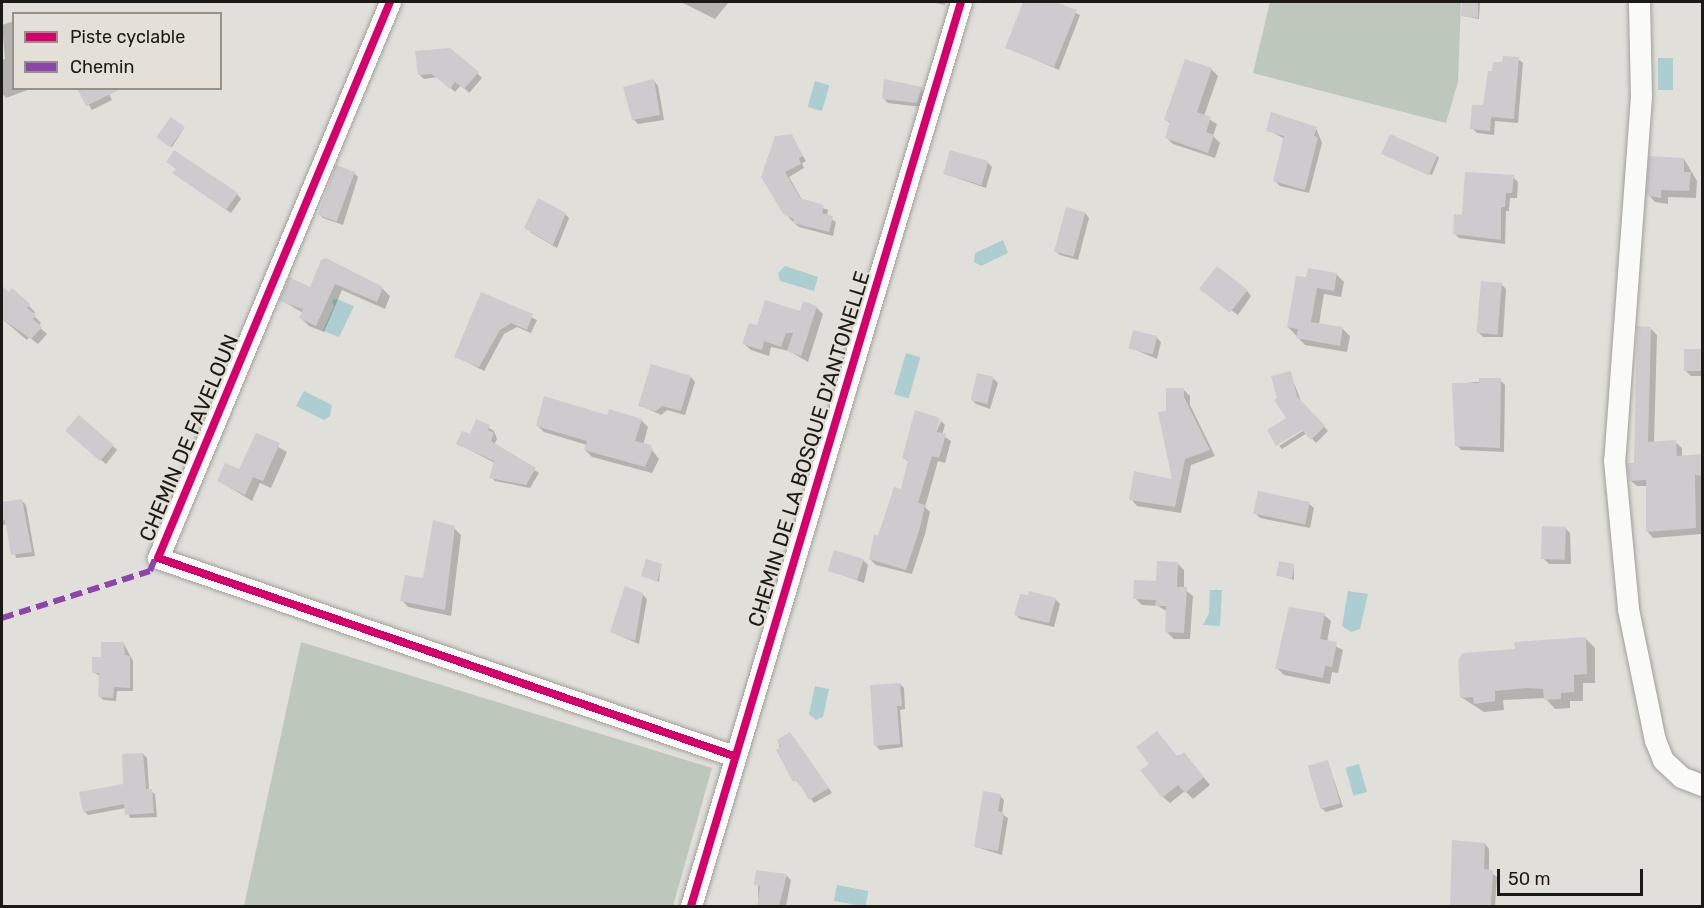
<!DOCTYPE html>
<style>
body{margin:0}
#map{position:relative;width:1704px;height:908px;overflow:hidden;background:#e1dfda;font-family:Rubik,sans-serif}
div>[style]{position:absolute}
.green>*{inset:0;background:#bec7bb}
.water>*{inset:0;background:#acced0;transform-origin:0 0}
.shadow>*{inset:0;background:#0003}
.building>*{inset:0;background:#cecbcf;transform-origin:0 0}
.roads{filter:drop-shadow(0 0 2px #a09f9b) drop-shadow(0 0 2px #a09f9b)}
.minor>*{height:21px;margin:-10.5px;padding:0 10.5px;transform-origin:10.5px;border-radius:10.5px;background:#fafaf9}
.quiet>*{height:6px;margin-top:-3px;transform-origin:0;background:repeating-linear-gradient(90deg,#8e44ad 0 12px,transparent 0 18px)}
.cycleway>*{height:8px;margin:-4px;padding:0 4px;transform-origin:4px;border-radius:4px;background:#d6006c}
span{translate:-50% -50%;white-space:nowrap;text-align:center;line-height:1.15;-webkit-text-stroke:4.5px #e4e0d7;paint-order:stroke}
.street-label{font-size:21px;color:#1b1a17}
.frame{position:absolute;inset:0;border:3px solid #1b1a17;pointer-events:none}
.legend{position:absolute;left:12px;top:12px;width:210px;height:78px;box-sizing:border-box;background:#e4e0d7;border:2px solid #94918a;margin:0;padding:8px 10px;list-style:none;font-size:18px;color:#1b1a17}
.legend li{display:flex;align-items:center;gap:12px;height:30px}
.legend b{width:30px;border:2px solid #94918a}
.scale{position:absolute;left:1497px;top:869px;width:146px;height:27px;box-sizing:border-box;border:3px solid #1b1a17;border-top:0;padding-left:8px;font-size:18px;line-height:21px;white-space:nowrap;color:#1b1a17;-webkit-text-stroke:4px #e4e0d7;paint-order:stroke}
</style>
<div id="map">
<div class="green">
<i style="clip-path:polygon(1270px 2px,1461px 2px,1458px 82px,1446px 123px,1253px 73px)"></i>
<i style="clip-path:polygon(301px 642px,712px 768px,673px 906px,244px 906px)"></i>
</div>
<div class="water">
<i style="left:1658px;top:58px;width:15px;height:32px"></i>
<i style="left:815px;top:81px;width:15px;height:27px;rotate:16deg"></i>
<i style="clip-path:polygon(1003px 240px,1008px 253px,981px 266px,974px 262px,975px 253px)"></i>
<i style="clip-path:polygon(785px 266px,818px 277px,814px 291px,780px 281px,778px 273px)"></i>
<i style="clip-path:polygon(337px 299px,354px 306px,339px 337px,323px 331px,334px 306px,332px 300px)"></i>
<i style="left:906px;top:353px;width:15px;height:43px;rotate:16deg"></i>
<i style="clip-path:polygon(304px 391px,332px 405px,330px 416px,324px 420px,296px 406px)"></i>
<i style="clip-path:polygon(1210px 590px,1222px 590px,1220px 626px,1203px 625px,1209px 613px)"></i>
<i style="clip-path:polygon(1348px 591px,1368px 594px,1360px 629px,1351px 632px,1342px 626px)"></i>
<i style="clip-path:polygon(815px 686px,829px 689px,823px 717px,816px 720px,809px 714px)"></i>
<i style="left:1359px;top:764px;width:29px;height:14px;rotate:74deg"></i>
<i style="left:837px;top:885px;width:32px;height:16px;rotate:11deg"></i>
</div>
<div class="shadow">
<i style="clip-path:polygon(681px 2px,729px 2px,715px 19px)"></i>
<i style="clip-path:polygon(931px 2px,945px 2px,945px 5px)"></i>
<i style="clip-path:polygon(1025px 2px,1051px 2px,1080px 15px,1059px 70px,1007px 47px)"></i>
<i style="clip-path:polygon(1463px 2px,1480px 3px,1479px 19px,1463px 16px)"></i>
<i style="clip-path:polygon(14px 21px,14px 88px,33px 88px,6px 98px,2px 93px,2px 60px,5px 59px,2px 25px)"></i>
<i style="clip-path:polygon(1518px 59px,1523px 63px,1518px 123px,1495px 121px,1494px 135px,1477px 133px,1472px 128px,1504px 64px)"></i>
<i style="clip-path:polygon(1211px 69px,1218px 76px,1204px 116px,1217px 124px,1213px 136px,1220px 143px,1215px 158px,1173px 144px,1167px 138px,1171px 124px,1166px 120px)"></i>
<i style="clip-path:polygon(419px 74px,478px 74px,482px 78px,469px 93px,461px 85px,455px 92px,438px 77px,424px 79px)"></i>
<i style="clip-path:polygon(654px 81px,658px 86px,664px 120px,638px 124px,633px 119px)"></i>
<i style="clip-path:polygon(106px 88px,112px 100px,92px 110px,80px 91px)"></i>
<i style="clip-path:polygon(921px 89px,926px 93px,922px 107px,888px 103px,884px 99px)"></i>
<i style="clip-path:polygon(184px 128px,172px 147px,161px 140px)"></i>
<i style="clip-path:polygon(1316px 128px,1322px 143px,1309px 193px,1280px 186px,1275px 181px,1285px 139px,1268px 130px)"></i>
<i style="clip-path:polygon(791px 136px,806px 161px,802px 163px,804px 168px,789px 177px,802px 200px,828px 210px,827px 216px,836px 222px,833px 236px,799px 227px,790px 219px,763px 177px)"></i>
<i style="clip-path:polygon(1385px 155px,1437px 156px,1439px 158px,1432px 175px)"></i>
<i style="clip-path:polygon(1684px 159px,1697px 181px,1696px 198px,1668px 197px,1668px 204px,1655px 202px,1648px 194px)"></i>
<i style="clip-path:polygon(987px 162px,992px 167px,986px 188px,945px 174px)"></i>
<i style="clip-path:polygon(174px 173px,237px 194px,241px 199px,231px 213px)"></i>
<i style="clip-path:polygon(354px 173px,358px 177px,343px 225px,323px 218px,319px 214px)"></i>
<i style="clip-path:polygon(1513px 177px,1518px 182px,1517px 198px,1510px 198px,1509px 211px,1506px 211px,1505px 244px,1459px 238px,1454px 233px,1464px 217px)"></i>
<i style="clip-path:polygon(1085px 213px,1089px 218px,1078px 260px,1060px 255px,1055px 251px)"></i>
<i style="clip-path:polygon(565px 214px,569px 218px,557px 248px,530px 232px)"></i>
<i style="clip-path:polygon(350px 274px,383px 289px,390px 296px,385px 309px,342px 290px,324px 332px,309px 326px,301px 318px,303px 313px,281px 300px)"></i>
<i style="clip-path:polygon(1336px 274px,1344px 282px,1341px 297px,1324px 294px,1319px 324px,1343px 329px,1350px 336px,1347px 352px,1305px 345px,1288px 327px,1308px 279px)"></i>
<i style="clip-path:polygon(1501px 284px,1506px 289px,1503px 337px,1483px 337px,1479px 333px)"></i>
<i style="clip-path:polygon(2px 288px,9px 294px,12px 290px,35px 312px,33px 315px,41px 323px,38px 326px,47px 334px,38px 344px,29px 337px,27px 340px,2px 319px)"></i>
<i style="clip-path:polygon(1203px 290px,1247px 291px,1251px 296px,1238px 315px)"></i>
<i style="clip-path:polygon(482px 294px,537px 320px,531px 333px,517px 327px,504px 334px,484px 371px,456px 356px)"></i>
<i style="clip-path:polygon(816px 307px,823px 314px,808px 362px,789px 351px,771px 347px,769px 356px,751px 350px,744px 344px,758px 327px)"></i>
<i style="clip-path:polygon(1650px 328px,1657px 335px,1654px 443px,1675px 442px,1682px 448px,1682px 457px,1702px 456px,1701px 534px,1653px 538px,1647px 531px,1647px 486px,1637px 486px,1630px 480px,1635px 464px)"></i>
<i style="clip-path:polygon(1156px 337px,1161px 342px,1157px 359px,1131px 348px)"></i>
<i style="clip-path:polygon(1702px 350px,1702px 376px,1691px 376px,1686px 371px,1686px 351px)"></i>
<i style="clip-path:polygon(1290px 373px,1301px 401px,1328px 431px,1316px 443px,1307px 433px,1282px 449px,1279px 446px,1309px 427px,1288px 418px)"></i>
<i style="clip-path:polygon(691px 377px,695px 382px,685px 415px,667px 410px,661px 415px,640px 405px)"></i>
<i style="clip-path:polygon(994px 379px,998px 383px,990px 409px,976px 404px,971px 399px)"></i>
<i style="clip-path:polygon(1500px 380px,1505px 385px,1504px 452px,1461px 450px,1457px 445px,1454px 384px)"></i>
<i style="clip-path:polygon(1184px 390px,1190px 396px,1190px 405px,1215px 456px,1191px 465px,1181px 513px,1137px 506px,1131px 499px,1174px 481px,1168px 412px)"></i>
<i style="clip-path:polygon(916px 412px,939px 419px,933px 439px,941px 421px,945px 425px,942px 435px,951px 441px,945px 463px,938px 461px,925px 507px,930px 512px,925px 534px,912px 574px,876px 565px,870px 559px,895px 489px,902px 491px,909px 462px,904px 458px)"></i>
<i style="clip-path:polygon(608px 417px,641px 420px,648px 427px,643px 445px,650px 447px,659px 459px,652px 473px,592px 457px,585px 450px,587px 445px,544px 432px,537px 425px)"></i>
<i style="clip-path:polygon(477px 421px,494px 431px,497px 439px,494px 445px,539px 473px,530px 488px,495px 481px,491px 477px,495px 463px,458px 444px,471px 436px)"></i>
<i style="clip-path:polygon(71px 435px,113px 446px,117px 450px,106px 464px)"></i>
<i style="clip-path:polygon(257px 435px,287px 452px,271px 488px,260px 483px,252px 501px,219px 481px,239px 471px)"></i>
<i style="clip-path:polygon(22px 501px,26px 505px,35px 556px,16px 558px,7px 524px,2px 525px,2px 504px)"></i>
<i style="clip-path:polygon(1309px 504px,1314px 508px,1310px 528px,1260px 518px,1255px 513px)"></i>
<i style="clip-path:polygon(454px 528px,461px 535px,451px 616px,408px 607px,402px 600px,424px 580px)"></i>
<i style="clip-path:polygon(1565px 528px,1570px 533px,1571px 564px,1549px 564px,1544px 559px)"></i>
<i style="clip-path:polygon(863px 560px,868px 565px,864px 583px,830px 570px)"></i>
<i style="clip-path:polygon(1177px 563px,1184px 570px,1184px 589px,1193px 596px,1190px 639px,1174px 639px,1167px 632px,1168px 612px,1158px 606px,1142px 605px,1135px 598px)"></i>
<i style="clip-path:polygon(661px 565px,659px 582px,643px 576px)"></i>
<i style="clip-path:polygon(1294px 566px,1294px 580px,1278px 575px)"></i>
<i style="clip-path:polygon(642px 594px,647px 599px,639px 644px,611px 632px)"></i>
<i style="clip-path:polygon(1055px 599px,1060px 604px,1054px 627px,1020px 619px,1015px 614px)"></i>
<i style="clip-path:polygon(1324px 615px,1331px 621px,1327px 642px,1343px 650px,1338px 673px,1332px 672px,1330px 684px,1284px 675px,1277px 668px)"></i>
<i style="clip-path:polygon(1586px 639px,1595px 648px,1595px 683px,1583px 683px,1583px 701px,1570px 701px,1570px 708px,1555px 709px,1545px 698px,1503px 700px,1504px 710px,1484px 712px,1461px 697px,1516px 650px)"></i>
<i style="clip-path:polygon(124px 644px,133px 661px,133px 691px,117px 691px,116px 701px,104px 700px,99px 696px,100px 676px,93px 672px,102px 659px)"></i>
<i style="clip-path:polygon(900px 684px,904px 688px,905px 709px,900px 710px,903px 747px,880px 750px,876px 746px)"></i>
<i style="clip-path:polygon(794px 738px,832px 793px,814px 803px,783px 763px,778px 740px)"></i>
<i style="clip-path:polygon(143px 754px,147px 758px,149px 790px,155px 794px,157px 817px,130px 818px,126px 808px,88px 815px,84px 811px,125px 785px)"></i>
<i style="clip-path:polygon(1184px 754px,1210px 785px,1193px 799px,1185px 791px,1170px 803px,1163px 797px,1151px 764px)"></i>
<i style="clip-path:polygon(1328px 762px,1343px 807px,1326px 812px,1321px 808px)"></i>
<i style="clip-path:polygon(1000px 796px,1004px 800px,1002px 814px,1008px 818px,1002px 855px,976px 847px)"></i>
<i style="clip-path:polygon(1454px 842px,1485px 844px,1489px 849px,1489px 871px,1497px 877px,1495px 906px,1453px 906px)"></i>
<i style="clip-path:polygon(758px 872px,787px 876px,791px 880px,786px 906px,758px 906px)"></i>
</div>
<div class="building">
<i style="clip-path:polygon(1023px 2px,1055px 2px,1077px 10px,1054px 67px,1005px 48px)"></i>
<i style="clip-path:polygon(1462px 2px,1478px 2px,1478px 18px,1461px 16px)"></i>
<i style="clip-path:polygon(450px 48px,479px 72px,464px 89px,455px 82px,450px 89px,432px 74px,418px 75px,415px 51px)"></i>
<i style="clip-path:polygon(1503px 56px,1519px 57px,1514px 119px,1491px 117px,1490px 131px,1470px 129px,1472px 105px,1483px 105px,1488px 71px,1492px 71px,1493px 62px,1502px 62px)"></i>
<i style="clip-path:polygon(1185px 59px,1212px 68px,1197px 112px,1211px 117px,1206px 132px,1214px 135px,1208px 153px,1165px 138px,1170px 122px,1164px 120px)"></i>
<i style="clip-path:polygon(654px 79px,660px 115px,632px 120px,623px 87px)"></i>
<i style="clip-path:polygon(884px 79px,922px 87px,917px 103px,882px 99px)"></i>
<i style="clip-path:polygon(77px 88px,123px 88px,86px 106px)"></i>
<i style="clip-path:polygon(1271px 112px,1317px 127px,1314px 136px,1318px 137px,1305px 190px,1273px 181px,1284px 136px,1266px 131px)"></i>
<i style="left:171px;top:117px;width:17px;height:25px;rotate:36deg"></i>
<i style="clip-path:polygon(792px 134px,803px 156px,799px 158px,801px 164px,785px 172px,800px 198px,824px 205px,822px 213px,833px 216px,829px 232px,793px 223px,794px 219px,784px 215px,761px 177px,775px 136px)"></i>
<i style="left:1390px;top:134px;width:52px;height:22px;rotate:24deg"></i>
<i style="clip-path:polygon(174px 150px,238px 193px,226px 210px,172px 173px,176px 169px,166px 162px)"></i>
<i style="left:950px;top:150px;width:40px;height:25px;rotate:16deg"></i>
<i style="clip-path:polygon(1649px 156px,1684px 158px,1684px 172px,1691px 172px,1689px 191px,1661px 190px,1661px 198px,1646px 195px)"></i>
<i style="left:336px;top:165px;width:20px;height:53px;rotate:20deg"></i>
<i style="clip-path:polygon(1465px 172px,1514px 175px,1512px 193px,1506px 193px,1505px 207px,1501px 207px,1501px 240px,1453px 234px,1454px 214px,1462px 215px)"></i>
<i style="clip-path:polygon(538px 198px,566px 213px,553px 245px,524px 228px)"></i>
<i style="left:1066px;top:207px;width:20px;height:46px;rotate:15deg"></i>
<i style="clip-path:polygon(326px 258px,383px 287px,377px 302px,335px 284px,316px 326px,299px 318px,303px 309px,279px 301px,289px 277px,310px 287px,321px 260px)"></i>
<i style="left:1217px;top:266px;width:39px;height:29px;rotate:38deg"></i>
<i style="clip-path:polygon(1308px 268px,1337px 273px,1334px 291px,1317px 288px,1311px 322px,1343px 327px,1340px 346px,1296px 338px,1298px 329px,1287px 327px,1296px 276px,1306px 277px)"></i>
<i style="left:1481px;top:281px;width:21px;height:52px;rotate:5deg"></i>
<i style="clip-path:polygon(2px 286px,9px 292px,12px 288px,30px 304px,27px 308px,36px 315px,33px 319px,42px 327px,31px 339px,2px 319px)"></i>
<i style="clip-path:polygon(481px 292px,533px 314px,527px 330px,511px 323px,500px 330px,479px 367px,454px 357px)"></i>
<i style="clip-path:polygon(765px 300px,800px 311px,803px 301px,817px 306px,801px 356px,787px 351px,793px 333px,786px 333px,781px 347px,764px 341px,762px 350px,742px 344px,749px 323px,757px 325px)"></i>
<i style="clip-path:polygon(1637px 326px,1651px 327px,1648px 442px,1676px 440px,1677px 456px,1702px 454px,1702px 476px,1695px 475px,1696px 528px,1646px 532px,1646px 480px,1629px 481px,1627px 463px,1634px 463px)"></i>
<i style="left:1133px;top:330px;width:25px;height:19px;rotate:14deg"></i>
<i style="left:1684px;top:349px;width:18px;height:22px"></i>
<i style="clip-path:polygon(651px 364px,691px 376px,681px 411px,662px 406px,656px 411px,638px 406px)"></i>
<i style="clip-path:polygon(1291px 371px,1297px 396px,1325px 426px,1311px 440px,1302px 430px,1276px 446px,1267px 430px,1286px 418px,1274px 400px,1277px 398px,1271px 376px)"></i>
<i style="left:977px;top:373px;width:17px;height:28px;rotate:13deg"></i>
<i style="clip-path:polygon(1479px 378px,1501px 378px,1500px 448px,1455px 446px,1452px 383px,1479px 383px)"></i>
<i style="clip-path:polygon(1166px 388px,1184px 388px,1184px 397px,1210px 450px,1185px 459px,1175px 507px,1129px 500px,1134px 471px,1172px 479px,1158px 412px,1166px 411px)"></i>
<i style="clip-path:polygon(544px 396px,607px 415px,609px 409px,642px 419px,635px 441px,651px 445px,652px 451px,645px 467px,584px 450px,587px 441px,536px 426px)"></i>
<i style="clip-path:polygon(915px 410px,940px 418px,936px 432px,946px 434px,939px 458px,932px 456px,918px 503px,925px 505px,920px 528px,906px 570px,869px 559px,874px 534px,878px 536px,894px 487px,901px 489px,908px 460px,902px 458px)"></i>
<i style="left:79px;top:415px;width:46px;height:21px;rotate:41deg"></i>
<i style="clip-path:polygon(476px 419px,490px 425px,488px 430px,494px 433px,491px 441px,536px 468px,526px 485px,489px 478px,494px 461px,456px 444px,462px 431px,470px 434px)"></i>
<i style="clip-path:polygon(256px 433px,280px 443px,263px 481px,253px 477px,245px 495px,217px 481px,225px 463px,239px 469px)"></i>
<i style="left:1258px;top:491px;width:53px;height:23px;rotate:12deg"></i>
<i style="clip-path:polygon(22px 499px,32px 552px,11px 555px,5px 520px,2px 521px,2px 502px)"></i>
<i style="clip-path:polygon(433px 520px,455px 526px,445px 610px,400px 601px,405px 575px,423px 578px)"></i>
<i style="left:1542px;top:526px;width:24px;height:33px;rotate:2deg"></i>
<i style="left:834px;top:550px;width:31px;height:22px;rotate:17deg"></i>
<i style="left:646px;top:559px;width:17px;height:18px;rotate:17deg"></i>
<i style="clip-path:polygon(1157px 561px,1178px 562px,1177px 587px,1187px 587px,1184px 633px,1165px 632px,1166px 606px,1155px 606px,1156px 600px,1133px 599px,1134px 580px,1156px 581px)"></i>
<i style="left:1279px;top:561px;width:16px;height:15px;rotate:11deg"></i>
<i style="clip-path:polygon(625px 586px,643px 593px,635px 641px,610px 632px)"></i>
<i style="clip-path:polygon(1029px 591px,1056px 598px,1049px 623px,1014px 615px,1020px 594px,1028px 595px)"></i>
<i style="clip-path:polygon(1289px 607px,1325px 613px,1320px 639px,1337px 642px,1332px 667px,1325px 666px,1323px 678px,1275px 668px)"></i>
<i style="clip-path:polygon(1586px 637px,1587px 674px,1574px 675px,1574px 692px,1561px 693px,1561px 699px,1544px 700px,1543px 689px,1527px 688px,1495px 691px,1495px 701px,1474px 704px,1473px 697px,1460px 698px,1458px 660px,1463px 653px,1515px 649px,1514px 642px)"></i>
<i style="clip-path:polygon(101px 642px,124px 642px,125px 655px,130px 656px,130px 688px,114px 687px,113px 698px,98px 697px,99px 673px,92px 673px,92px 657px,101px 657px)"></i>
<i style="clip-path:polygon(900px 683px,902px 706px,897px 706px,900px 744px,874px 746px,870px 685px)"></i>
<i style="clip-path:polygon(1157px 731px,1178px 757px,1184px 752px,1204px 777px,1185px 793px,1178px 785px,1162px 798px,1140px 770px,1149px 764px,1136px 747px)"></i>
<i style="clip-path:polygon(790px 732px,829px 788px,809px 800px,797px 780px,793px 782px,776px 750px,781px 747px,777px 740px)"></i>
<i style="clip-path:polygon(143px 753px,146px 789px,152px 789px,154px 813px,125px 815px,124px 804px,83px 812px,79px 792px,123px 784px,122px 754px)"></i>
<i style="left:1328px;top:760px;width:45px;height:21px;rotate:74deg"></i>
<i style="clip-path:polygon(983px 791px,1001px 794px,998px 811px,1004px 813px,998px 851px,974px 847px)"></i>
<i style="clip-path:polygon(1452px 840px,1485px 843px,1484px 869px,1493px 870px,1491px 906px,1450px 906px)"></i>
<i style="clip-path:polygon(756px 870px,787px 874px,779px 906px,757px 906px,760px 886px,754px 885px)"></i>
</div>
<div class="roads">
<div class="minor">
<i style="left:390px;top:2px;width:602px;rotate:112.65deg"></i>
<i style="left:158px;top:558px;width:609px;rotate:18.97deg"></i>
<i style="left:1639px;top:2px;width:94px;rotate:88.8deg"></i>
<i style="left:1641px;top:96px;width:365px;rotate:94.2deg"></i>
<i style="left:1614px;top:460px;width:150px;rotate:84.6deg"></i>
<i style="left:1628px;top:609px;width:134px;rotate:78.4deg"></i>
<i style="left:1655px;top:740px;width:22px;rotate:68deg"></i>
<i style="left:1663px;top:760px;width:25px;rotate:43deg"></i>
<i style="left:1681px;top:777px;width:22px;rotate:21deg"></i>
<i style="left:691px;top:906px;width:943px;rotate:-73.37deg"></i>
</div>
</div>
<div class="quiet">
<i style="left:2px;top:618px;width:155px;rotate:-17.6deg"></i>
<i style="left:150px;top:571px;width:18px;rotate:-68deg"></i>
</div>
<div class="cycleway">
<i style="left:390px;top:2px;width:602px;rotate:112.65deg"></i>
<i style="left:158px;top:558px;width:609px;rotate:18.97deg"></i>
<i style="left:691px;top:906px;width:943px;rotate:-73.37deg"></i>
</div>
<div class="street-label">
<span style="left:189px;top:438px;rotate:-67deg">CHEMIN DE FAVELOUN</span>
<span style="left:809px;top:449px;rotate:-73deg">CHEMIN DE LA BOSQUE D'ANTONELLE</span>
</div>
<div class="frame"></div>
<ul class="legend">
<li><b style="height:8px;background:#d6006c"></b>Piste cyclable</li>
<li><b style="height:8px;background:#8e44ad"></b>Chemin</li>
</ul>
<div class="scale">50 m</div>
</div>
